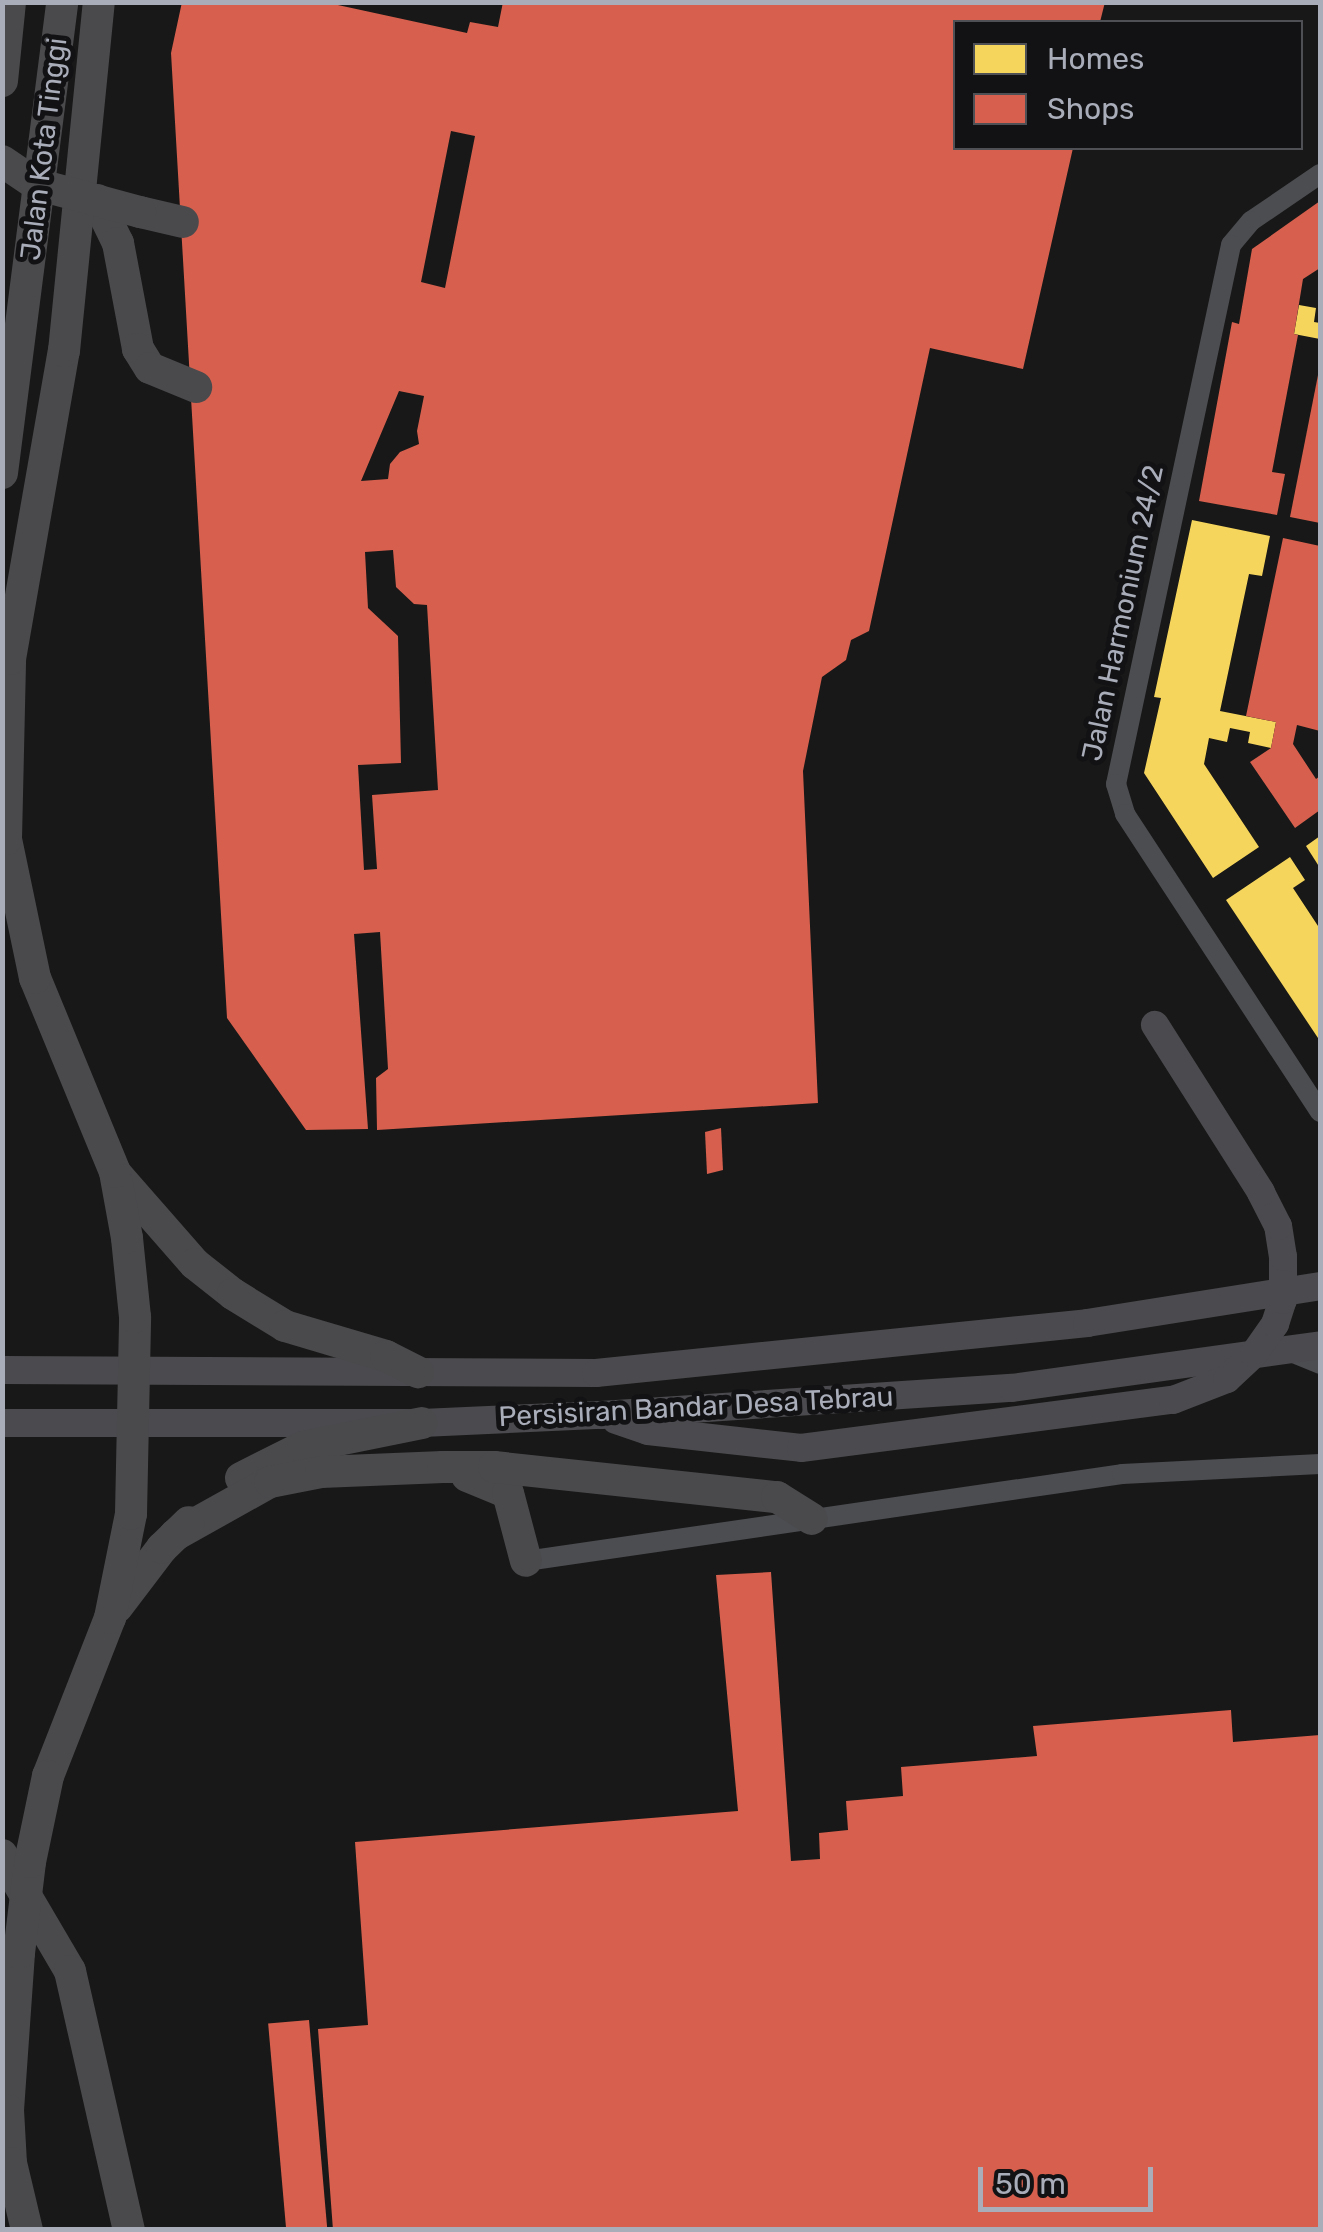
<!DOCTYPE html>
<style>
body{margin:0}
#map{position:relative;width:1323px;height:2232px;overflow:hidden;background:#181818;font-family:Rubik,sans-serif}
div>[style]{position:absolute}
.homes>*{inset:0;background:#f6d55c}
.shops>*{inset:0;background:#d6604d;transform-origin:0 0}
.minor>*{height:20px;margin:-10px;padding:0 10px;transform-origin:10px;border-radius:10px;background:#4c4d51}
.secondary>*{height:28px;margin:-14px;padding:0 14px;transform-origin:14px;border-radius:14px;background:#4b4b4f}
.trunk>*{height:32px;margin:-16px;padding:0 16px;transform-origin:16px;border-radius:16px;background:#4a4a4d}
.secondary-bridge>*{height:28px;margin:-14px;padding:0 14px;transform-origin:14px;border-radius:14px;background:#4b4b4f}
.trunk-bridge>*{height:32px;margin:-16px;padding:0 16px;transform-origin:16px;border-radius:16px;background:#4a4a4d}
span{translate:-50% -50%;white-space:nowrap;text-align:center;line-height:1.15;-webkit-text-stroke:10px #121214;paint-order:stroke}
.street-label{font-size:28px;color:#a9adb9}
.frame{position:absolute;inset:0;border:5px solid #a9adb9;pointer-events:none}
.legend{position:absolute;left:953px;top:20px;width:350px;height:130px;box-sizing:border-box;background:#121214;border:2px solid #4e5056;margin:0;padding:12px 18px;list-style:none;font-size:30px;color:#a9adb9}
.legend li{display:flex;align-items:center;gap:20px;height:50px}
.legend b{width:50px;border:2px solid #4e5056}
.scale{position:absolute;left:978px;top:2167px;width:175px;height:45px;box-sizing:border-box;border:5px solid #a9adb9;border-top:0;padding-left:12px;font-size:30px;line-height:35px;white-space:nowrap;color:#a9adb9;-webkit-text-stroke:8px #121214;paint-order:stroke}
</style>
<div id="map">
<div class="homes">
<i style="clip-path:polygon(1299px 305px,1316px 308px,1314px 322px,1320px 323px,1320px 339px,1294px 334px)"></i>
<i style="clip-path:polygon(1192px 520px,1270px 536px,1262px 576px,1249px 574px,1220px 711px,1276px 722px,1271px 748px,1248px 743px,1250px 732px,1230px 728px,1227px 742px,1209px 738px,1204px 764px,1259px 847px,1213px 878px,1144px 773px,1161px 698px,1154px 697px)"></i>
<i style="clip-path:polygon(1320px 836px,1320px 868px,1306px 846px)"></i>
<i style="clip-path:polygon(1290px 857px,1305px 880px,1293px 888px,1320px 929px,1320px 1041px,1226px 900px)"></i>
</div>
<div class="shops">
<i style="clip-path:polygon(evenodd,182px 2px,324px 2px,467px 33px,470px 22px,498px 27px,503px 2px,1105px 2px,1100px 22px,956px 22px,956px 148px,1073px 148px,1023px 369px,930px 348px,869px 631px,851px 640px,846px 660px,822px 677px,803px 771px,818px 1103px,377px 1130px,376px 1078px,388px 1069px,380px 932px,354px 934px,368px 1129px,306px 1130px,227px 1018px,171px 53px,182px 2px,451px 131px,475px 136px,445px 288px,421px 282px,451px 131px,182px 2px,399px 391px,424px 396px,417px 431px,419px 444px,400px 452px,390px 464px,388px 479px,361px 481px,399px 391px,182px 2px,393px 550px,396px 587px,414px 604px,427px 605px,438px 790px,372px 795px,377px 869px,364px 870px,358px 765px,401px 763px,398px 636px,368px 608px,365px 552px,393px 550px)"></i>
<i style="clip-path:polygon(1320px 201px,1320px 268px,1303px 279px,1294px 334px,1298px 335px,1272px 472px,1285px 474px,1277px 515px,1199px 501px,1232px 322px,1239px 324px,1252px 249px)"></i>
<i style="clip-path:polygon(1319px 370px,1320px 370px,1320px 523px,1290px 517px)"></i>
<i style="clip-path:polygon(1283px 538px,1320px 546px,1320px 731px,1297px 725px,1293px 744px,1316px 779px,1320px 776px,1320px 810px,1295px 828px,1250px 762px,1271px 748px,1276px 722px,1246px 716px)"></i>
<i style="clip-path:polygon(721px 1128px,723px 1170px,707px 1174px,705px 1132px)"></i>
<i style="clip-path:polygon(771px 1572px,791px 1861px,820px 1859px,819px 1833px,848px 1830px,846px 1801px,903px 1796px,901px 1767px,1037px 1756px,1033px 1726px,1231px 1710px,1233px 1742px,1320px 1735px,1320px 2230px,333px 2230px,318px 2029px,368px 2025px,355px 1842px,738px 1811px,716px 1575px)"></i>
<i style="left:309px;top:2020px;width:211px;height:41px;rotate:85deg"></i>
</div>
<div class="minor">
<i style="left:1320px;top:174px;width:83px;rotate:145.7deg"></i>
<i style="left:1251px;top:221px;width:31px;rotate:130deg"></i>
<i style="left:1231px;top:245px;width:551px;rotate:102.04deg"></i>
<i style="left:1116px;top:784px;width:31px;rotate:73deg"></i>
<i style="left:1125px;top:814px;width:356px;rotate:56.8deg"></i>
<i style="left:1286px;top:1350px;width:37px;rotate:22deg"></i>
<i style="left:526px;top:1561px;width:602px;rotate:-8.3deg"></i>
<i style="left:1122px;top:1474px;width:198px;rotate:-2.9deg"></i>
</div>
<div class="secondary">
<i style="left:2px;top:1370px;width:594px;rotate:0.29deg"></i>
<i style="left:596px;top:1373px;width:494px;rotate:-5.8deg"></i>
<i style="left:1087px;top:1323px;width:236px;rotate:-9deg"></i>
<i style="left:616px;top:1420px;width:34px;rotate:19deg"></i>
<i style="left:648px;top:1431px;width:154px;rotate:6.3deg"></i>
<i style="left:2px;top:1423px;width:420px"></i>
<i style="left:422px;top:1423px;width:179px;rotate:-2.6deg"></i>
<i style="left:601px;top:1415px;width:412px;rotate:-3.8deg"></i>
<i style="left:1012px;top:1388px;width:311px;rotate:-7.9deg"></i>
</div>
<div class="trunk">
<i style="left:2px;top:81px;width:79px;rotate:-84.2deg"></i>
<i style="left:97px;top:200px;width:48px;rotate:64deg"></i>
<i style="left:118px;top:243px;width:108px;rotate:79.3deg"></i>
<i style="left:138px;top:349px;width:22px;rotate:58deg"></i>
<i style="left:150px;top:368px;width:50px;rotate:22.4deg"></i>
<i style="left:140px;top:212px;width:44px;rotate:13.1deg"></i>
<i style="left:2px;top:473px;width:475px;rotate:-82.7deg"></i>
<i style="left:117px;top:1175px;width:118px;rotate:48.8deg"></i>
<i style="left:195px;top:1264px;width:48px;rotate:38.3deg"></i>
<i style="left:233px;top:1294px;width:61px;rotate:31.6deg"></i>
<i style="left:285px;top:1326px;width:105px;rotate:16.5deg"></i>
<i style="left:386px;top:1356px;width:36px;rotate:27deg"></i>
<i style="left:467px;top:1476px;width:44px;rotate:22.5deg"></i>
<i style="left:508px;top:1493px;width:70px;rotate:75.2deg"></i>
<i style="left:241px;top:1478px;width:69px;rotate:-26.6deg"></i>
<i style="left:303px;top:1447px;width:121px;rotate:-11.4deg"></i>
<i style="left:175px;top:1535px;width:109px;rotate:-29.2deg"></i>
<i style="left:270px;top:1482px;width:52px;rotate:-11.1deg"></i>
<i style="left:321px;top:1472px;width:122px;rotate:-2.3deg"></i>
<i style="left:443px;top:1467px;width:51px"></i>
<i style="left:494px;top:1467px;width:285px;rotate:6.1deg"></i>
<i style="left:777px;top:1497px;width:41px;rotate:32.2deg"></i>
<i style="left:117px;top:1607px;width:74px;rotate:-52.7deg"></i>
<i style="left:162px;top:1548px;width:37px;rotate:-44deg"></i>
<i style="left:48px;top:1776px;width:170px;rotate:-68.6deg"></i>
<i style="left:110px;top:1618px;width:106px;rotate:-78.6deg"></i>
<i style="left:131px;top:1514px;width:197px;rotate:-88.8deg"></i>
<i style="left:135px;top:1317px;width:79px;rotate:-95.8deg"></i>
<i style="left:127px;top:1238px;width:67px;rotate:-100.3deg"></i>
<i style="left:115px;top:1172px;width:210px;rotate:-112.4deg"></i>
<i style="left:35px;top:978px;width:142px;rotate:-101.8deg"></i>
<i style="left:6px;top:839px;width:180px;rotate:-88.7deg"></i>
<i style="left:10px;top:659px;width:313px;rotate:-80.1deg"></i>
<i style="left:64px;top:351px;width:351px;rotate:-84.3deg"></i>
<i style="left:2px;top:1855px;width:134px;rotate:59.6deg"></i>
<i style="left:70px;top:1971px;width:266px;rotate:77.2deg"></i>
<i style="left:19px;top:1953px;width:157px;rotate:94deg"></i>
<i style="left:8px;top:2110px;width:53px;rotate:86.8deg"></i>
<i style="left:11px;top:2163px;width:69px;rotate:76.6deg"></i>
</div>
<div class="secondary-bridge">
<i style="left:801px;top:1448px;width:375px;rotate:-7.4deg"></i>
<i style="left:1173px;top:1400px;width:58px;rotate:-21.3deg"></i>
<i style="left:1227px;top:1379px;width:37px;rotate:-43deg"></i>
<i style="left:1254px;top:1354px;width:37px;rotate:-55deg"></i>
<i style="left:1275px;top:1324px;width:25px;rotate:-72deg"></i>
<i style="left:1283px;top:1300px;width:43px;rotate:-90deg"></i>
<i style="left:1283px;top:1257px;width:31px;rotate:-99deg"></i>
<i style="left:1278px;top:1226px;width:38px;rotate:-117deg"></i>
<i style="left:1261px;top:1192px;width:198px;rotate:-122.4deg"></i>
</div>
<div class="trunk-bridge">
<i style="left:2px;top:161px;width:41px;rotate:34.1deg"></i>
<i style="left:36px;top:184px;width:108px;rotate:15.1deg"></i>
<i style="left:19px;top:1953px;width:92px;rotate:-83.1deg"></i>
<i style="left:30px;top:1862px;width:88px;rotate:-78.2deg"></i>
</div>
<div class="street-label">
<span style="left:44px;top:149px;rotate:-83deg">Jalan Kota Tinggi</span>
<span style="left:1123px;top:613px;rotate:-78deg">Jalan Harmonium 24/2</span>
<span style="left:696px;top:1407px;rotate:-3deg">Persisiran Bandar Desa Tebrau</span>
</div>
<div class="frame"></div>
<ul class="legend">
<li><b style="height:28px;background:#f6d55c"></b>Homes</li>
<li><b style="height:28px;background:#d6604d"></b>Shops</li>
</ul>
<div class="scale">50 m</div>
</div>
